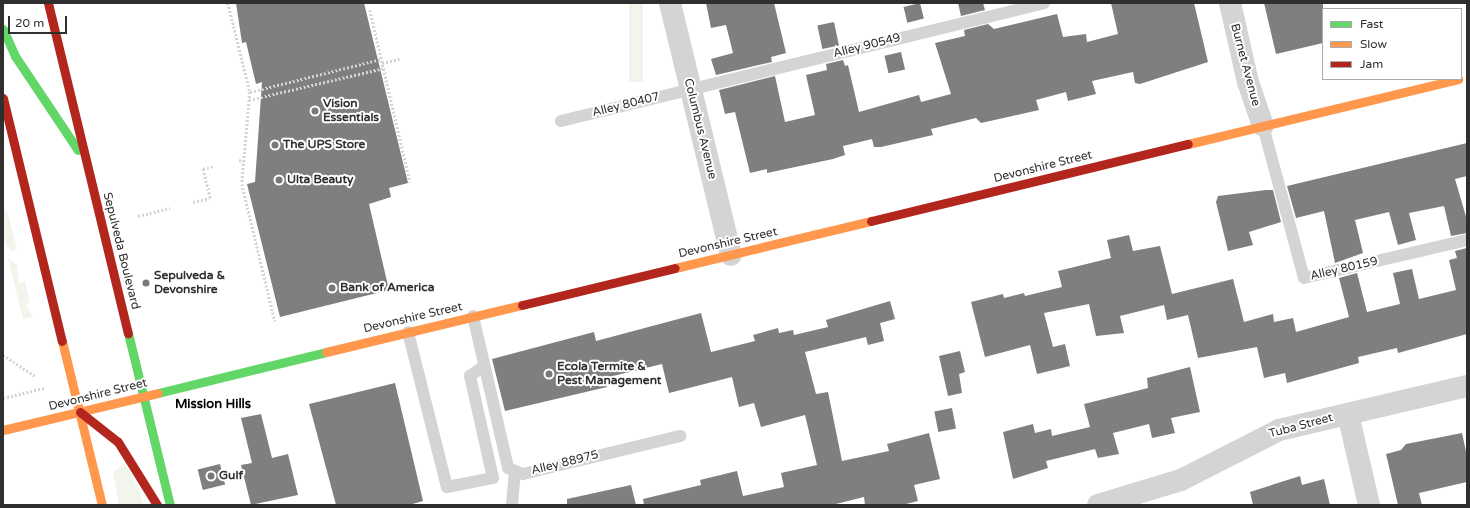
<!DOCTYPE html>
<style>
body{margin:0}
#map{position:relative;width:1470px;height:508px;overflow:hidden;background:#fff;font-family:"Varela Round",sans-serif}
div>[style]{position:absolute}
.green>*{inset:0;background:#f2f5ec;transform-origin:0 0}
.building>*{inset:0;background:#7f7f7f;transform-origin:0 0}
.path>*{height:2.5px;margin-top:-1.25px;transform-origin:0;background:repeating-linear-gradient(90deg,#d4d4d4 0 2px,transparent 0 4px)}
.lane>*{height:12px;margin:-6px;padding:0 6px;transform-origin:6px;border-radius:6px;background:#d4d4d4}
.street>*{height:22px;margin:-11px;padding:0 11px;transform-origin:11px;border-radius:11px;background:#d4d4d4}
.fast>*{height:9px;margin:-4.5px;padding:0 4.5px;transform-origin:4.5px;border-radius:4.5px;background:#63d668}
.slow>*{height:9px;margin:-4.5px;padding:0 4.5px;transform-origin:4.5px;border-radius:4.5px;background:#ff974d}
.jam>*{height:9px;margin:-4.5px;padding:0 4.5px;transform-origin:4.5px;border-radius:4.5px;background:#b3261e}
.dots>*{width:11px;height:11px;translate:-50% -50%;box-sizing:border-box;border:2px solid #fff;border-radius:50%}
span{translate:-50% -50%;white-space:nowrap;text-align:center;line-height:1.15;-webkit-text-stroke:4px #fff;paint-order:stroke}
.street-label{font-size:12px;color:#2f2f2f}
.poi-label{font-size:12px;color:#2f2f2f;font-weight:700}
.left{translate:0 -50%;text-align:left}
.neighbourhood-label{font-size:13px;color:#000;font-weight:700}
.frame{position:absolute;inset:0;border:4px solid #2f2f2f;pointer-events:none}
.legend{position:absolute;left:1322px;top:8px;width:140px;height:72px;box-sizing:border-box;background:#fff;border:1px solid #acacac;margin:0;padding:5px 7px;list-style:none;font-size:12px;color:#2f2f2f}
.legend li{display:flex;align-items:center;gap:8px;height:20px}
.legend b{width:20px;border:1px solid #acacac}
.scale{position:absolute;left:8px;top:16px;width:59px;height:18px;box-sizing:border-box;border:2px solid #2f2f2f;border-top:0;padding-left:5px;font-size:12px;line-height:14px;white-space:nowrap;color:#2f2f2f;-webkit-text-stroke:3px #fff;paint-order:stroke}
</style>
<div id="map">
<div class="green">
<i style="left:629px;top:3px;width:14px;height:79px"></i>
<i style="clip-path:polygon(3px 209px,7px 211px,17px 249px,11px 251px,4px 241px)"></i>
<i style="clip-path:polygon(8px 258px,17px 265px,19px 283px,25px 281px,30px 303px,25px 304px,33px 317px,23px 319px)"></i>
<i style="clip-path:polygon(125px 463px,139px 489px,143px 505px,119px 505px,113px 472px)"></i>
</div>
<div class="building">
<i style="clip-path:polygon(236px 3px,364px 3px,408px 183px,389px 188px,391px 197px,369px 204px,389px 290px,280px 317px,247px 184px,255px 182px,262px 82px,256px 84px,246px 42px,242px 43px)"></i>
<i style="clip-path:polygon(706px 3px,774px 3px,786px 53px,771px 57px,772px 62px,716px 75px,711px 59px,733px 53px,726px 25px,711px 28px)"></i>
<i style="left:920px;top:3px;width:16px;height:17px;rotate:76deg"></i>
<i style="clip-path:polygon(958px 3px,983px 3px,985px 10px,961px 16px)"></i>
<i style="clip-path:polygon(1111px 3px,1194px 3px,1208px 62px,1140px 84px,1135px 83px,1133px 72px,1092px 81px,1096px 94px,1068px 101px,1066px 92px,1036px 100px,1039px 110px,981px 123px,976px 118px,931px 129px,933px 135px,881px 147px,874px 147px,872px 139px,843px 146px,845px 155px,833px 159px,767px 173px,767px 169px,750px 173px,735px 112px,725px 114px,719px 90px,775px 76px,785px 122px,815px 115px,806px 75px,827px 70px,826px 64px,843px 60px,845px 66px,848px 65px,859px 112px,919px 95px,921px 102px,951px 94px,935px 43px,965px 36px,964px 30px,988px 24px,994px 29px,1057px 14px,1063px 37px,1086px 34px,1087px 42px,1118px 34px)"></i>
<i style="clip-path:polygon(1264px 3px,1323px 3px,1323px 43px,1276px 54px)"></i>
<i style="left:834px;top:22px;width:24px;height:17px;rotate:78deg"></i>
<i style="left:901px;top:52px;width:18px;height:17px;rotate:77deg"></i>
<i style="clip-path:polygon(1467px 143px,1467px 176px,1455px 179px,1467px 220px,1467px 233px,1451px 236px,1444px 206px,1409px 213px,1416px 240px,1398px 245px,1389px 212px,1355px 220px,1363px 253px,1335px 263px,1324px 211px,1296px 218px,1287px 186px)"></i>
<i style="clip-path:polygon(1266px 190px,1273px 190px,1281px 222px,1249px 232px,1253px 245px,1228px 251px,1216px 202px,1218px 196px)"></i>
<i style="clip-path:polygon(1129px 235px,1133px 251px,1160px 246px,1172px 294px,1233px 279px,1244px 322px,1273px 314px,1274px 322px,1293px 318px,1296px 332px,1349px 317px,1339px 278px,1357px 273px,1367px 312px,1400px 304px,1393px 273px,1412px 269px,1419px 299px,1456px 290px,1449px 260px,1457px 258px,1455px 251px,1467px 248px,1467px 334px,1398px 353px,1397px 348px,1358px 357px,1359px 363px,1287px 383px,1285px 373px,1264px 378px,1257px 347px,1198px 358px,1188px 315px,1167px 320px,1164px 305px,1120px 316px,1124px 333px,1096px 336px,1089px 304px,1044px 313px,1053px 347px,1065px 344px,1070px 366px,1037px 374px,1030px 345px,985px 357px,971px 302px,1003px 294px,1004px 298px,1024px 293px,1025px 296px,1062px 287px,1058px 271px,1111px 258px,1107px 240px)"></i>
<i style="clip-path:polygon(890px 301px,895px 319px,880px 323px,884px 341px,868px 345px,866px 337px,805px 352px,816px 394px,828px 392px,842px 461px,889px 451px,887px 444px,929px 433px,940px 479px,914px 485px,918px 501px,902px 505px,865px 505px,864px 497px,832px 505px,644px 505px,643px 499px,701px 485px,700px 480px,737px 471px,743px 496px,784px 487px,781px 473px,817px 465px,805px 415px,761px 427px,754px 403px,739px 407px,732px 377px,669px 393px,662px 364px,605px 378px,607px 387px,505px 411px,492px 359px,594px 332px,596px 341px,701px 313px,711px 352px,755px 341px,753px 335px,778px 328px,779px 333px,793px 330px,794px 335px,828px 327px,826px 320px)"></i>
<i style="clip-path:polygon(960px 351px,965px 372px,959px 374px,962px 393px,948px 396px,939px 356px)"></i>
<i style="clip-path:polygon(1190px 367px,1200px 412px,1171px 418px,1175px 433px,1152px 438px,1149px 424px,1113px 433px,1119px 454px,1098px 458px,1095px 449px,1046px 461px,1048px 468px,1013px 479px,1003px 432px,1033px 424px,1035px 433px,1051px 429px,1052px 436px,1090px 427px,1084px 404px,1148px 388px,1147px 378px)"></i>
<i style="clip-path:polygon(395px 383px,423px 501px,409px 505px,336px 505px,309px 404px)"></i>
<i style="left:952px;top:408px;width:21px;height:18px;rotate:79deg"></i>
<i style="clip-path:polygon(261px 414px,272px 458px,288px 454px,298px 495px,251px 505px,241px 465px,252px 463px,241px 418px)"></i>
<i style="clip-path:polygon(1462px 433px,1467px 456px,1467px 482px,1419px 493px,1422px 505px,1398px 505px,1386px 454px,1401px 450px,1406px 444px)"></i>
<i style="left:220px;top:464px;width:21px;height:23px;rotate:76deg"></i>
<i style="clip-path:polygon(1300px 476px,1302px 485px,1324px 479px,1330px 505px,1253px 505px,1250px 492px)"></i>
<i style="clip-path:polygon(631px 485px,636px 505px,567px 505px,567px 499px)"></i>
</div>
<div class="path">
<i style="left:228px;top:3px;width:92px;rotate:76.1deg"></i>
<i style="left:250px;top:92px;width:92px;rotate:95deg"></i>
<i style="left:242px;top:184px;width:141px;rotate:76.5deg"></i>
<i style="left:370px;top:10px;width:177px;rotate:76.9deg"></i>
<i style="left:382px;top:63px;width:18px;rotate:-13deg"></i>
<i style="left:250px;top:92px;width:135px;rotate:-14.1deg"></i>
<i style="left:249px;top:100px;width:139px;rotate:-13.3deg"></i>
<i style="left:239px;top:160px;width:5px;rotate:11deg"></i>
<i style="left:193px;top:202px;width:17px;rotate:-13deg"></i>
<i style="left:210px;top:198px;width:30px;rotate:-104deg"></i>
<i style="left:203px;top:169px;width:10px;rotate:-17deg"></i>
<i style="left:138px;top:216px;width:33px;rotate:-14deg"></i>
<i style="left:3px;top:355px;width:38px;rotate:33deg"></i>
<i style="left:3px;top:398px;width:42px;rotate:-13.7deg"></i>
</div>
<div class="lane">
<i style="left:561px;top:121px;width:497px;rotate:-13.7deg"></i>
<i style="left:1263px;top:126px;width:157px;rotate:74.9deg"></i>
<i style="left:1304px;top:278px;width:167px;rotate:-13.1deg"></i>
<i style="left:473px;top:316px;width:156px;rotate:77deg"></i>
<i style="left:508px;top:468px;width:16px;rotate:22deg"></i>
<i style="left:523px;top:474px;width:162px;rotate:-13.6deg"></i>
<i style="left:408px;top:332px;width:160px;rotate:75.9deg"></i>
<i style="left:447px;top:487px;width:47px;rotate:-11.1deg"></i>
<i style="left:493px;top:478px;width:105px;rotate:-102.7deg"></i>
<i style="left:470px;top:376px;width:17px;rotate:-36deg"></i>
<i style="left:512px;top:505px;width:34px;rotate:-85deg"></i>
</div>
<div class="street">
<i style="left:670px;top:3px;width:259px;rotate:76.4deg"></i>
<i style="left:1230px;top:3px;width:81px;rotate:77.2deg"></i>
<i style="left:1248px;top:82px;width:46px;rotate:71.2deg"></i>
<i style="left:1348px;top:414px;width:93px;rotate:77deg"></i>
<i style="left:1098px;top:505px;width:87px;rotate:-16.8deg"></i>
<i style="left:1181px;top:480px;width:110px;rotate:-27deg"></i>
<i style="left:1279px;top:430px;width:193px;rotate:-13.2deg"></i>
</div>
<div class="fast">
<i style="left:3px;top:29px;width:30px;rotate:66deg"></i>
<i style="left:15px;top:56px;width:113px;rotate:56.2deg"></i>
<i style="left:128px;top:333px;width:177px;rotate:76.3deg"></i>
<i style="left:158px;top:393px;width:173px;rotate:-13.7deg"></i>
</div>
<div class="slow">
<i style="left:1188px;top:144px;width:278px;rotate:-13.5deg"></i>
<i style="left:675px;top:268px;width:202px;rotate:-13.5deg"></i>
<i style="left:62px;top:341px;width:169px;rotate:76.3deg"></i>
<i style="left:326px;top:352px;width:202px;rotate:-13.5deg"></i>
<i style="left:3px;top:430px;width:159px;rotate:-13.4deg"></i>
</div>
<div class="jam">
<i style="left:48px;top:3px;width:340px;rotate:76.4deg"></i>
<i style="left:3px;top:98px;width:250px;rotate:76.4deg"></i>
<i style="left:871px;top:221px;width:326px;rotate:-13.7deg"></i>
<i style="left:522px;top:305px;width:157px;rotate:-13.6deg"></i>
<i style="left:80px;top:412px;width:48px;rotate:38.3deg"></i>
<i style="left:118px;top:442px;width:74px;rotate:58.2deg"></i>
</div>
<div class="dots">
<i style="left:315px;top:111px;background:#787878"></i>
<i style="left:275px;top:145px;background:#787878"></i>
<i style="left:279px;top:180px;background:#787878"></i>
<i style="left:146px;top:283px;background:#787878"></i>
<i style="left:332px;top:288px;background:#787878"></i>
<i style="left:549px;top:374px;background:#787878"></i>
<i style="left:211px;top:476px;background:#787878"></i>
</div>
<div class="street-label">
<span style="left:867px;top:46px;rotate:-14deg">Alley 90549</span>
<span style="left:1245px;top:65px;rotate:75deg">Burnet Avenue</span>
<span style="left:626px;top:105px;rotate:-14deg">Alley 80407</span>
<span style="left:700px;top:129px;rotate:76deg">Columbus Avenue</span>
<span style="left:1043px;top:167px;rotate:-14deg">Devonshire Street</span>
<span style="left:728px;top:243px;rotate:-13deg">Devonshire Street</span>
<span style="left:121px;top:251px;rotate:76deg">Sepulveda Boulevard</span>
<span style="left:1344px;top:269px;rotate:-13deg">Alley 80159</span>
<span style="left:413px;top:318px;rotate:-13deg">Devonshire Street</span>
<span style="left:98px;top:395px;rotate:-14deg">Devonshire Street</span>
<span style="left:1301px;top:426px;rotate:-15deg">Tuba Street</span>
<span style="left:565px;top:463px;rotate:-14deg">Alley 88975</span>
</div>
<div class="poi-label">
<span class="left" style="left:323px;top:111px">Vision<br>Essentials</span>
<span class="left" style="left:283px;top:145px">The UPS Store</span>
<span class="left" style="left:287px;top:180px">Ulta Beauty</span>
<span class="left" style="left:154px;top:283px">Sepulveda &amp;<br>Devonshire</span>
<span class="left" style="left:340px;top:288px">Bank of America</span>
<span class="left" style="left:557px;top:374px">Ecola Termite &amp;<br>Pest Management</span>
<span class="left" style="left:219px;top:476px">Gulf</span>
</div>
<div class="neighbourhood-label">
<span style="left:213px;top:404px">Mission Hills</span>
</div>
<div class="frame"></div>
<ul class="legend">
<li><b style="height:5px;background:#63d668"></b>Fast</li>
<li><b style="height:5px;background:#ff974d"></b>Slow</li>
<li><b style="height:5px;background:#b3261e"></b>Jam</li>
</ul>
<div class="scale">20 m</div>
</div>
